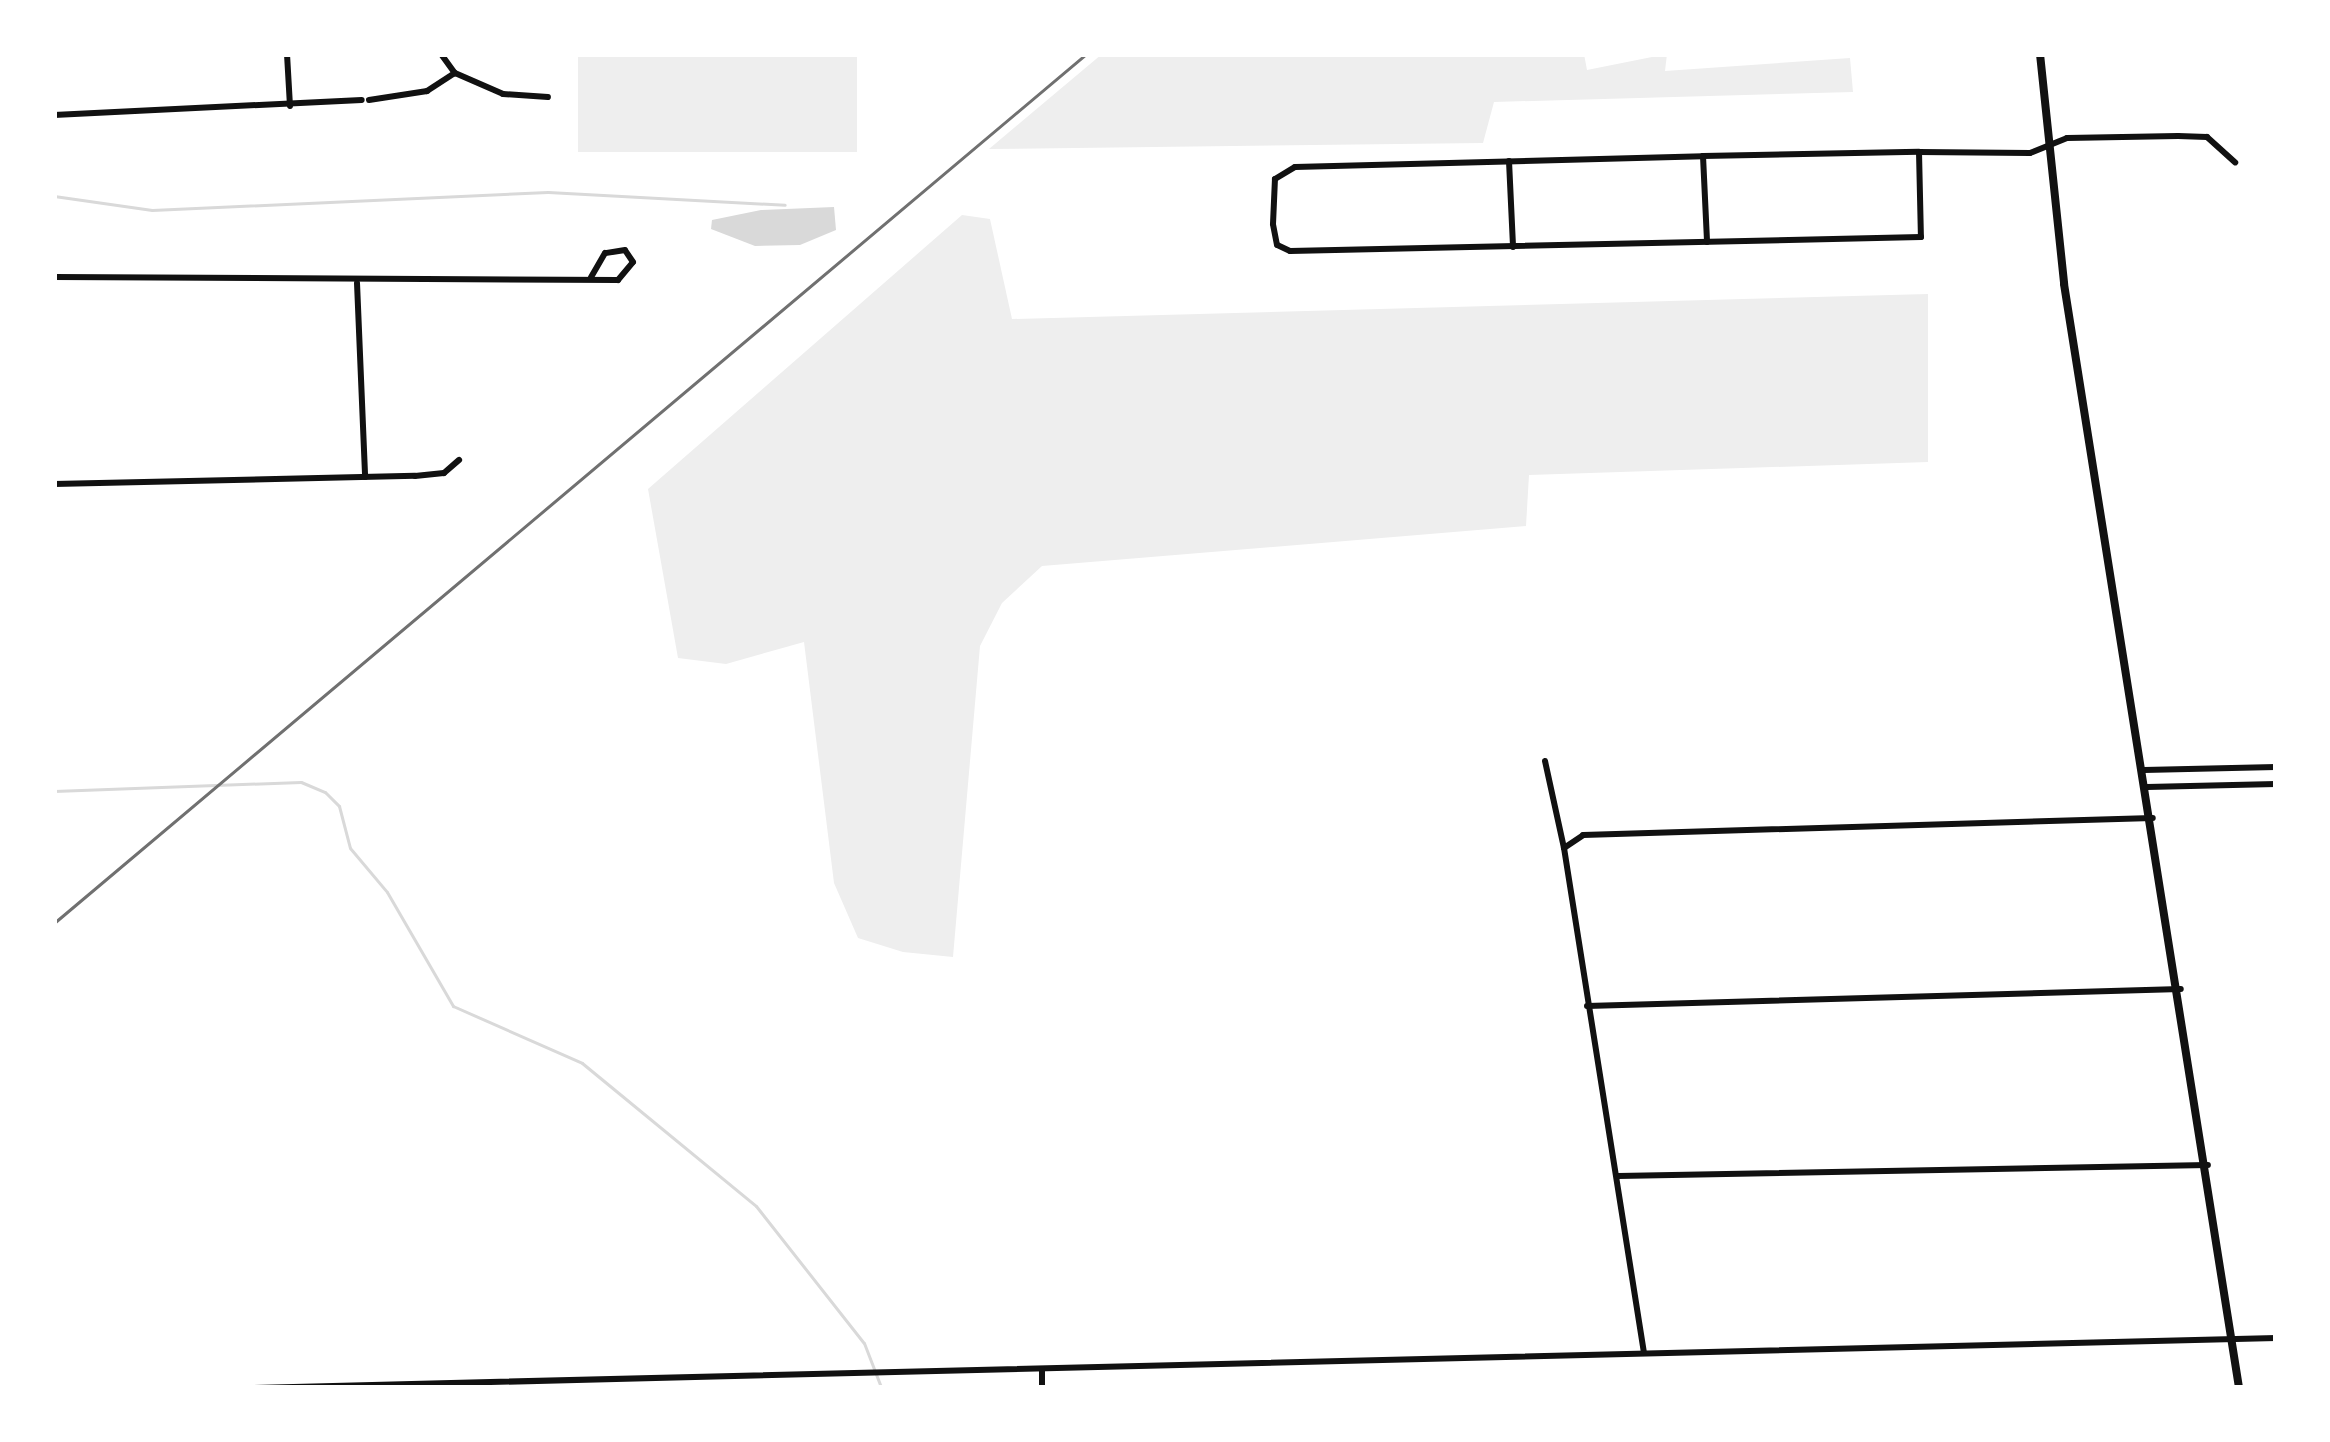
<!DOCTYPE html>
<style>
body{margin:0}
#map{position:relative;width:2330px;height:1442px;overflow:hidden;background:#fff;font-family:Lora,serif}
div>[style]{position:absolute}
.green>*{inset:0;background:#eee;transform-origin:0 0}
.water>*{inset:0;background:#d9d9d9}
.stream>*{height:3px;margin:-1.5px;padding:0 1.5px;transform-origin:1.5px;border-radius:1.5px;background:#d9d9d9}
.minor>*{height:6px;margin:-3px;padding:0 3px;transform-origin:3px;border-radius:3px;background:#111}
.tertiary>*{height:8px;margin:-4px;padding:0 4px;transform-origin:4px;border-radius:4px;background:#111}
.rail>*{height:3px;margin:-1.5px;padding:0 1.5px;transform-origin:1.5px;border-radius:1.5px;background:#707070}
span{translate:-50% -50%;white-space:nowrap;text-align:center;line-height:1.15;-webkit-text-stroke:12px #fff;paint-order:stroke}
.frame{position:absolute;inset:0;border:57px solid #fff;pointer-events:none}
</style>
<div id="map">
<div class="green">
<i style="left:578px;top:54px;width:279px;height:98px"></i>
<i style="clip-path:polygon(1102px 54px,1584px 54px,1587px 70px,1667px 54px,1665px 71px,1850px 58px,1853px 92px,1494px 102px,1483px 143px,989px 149px)"></i>
<i style="clip-path:polygon(962px 215px,990px 219px,1012px 319px,1928px 294px,1928px 462px,1529px 475px,1526px 526px,1042px 566px,1002px 603px,980px 646px,953px 957px,903px 952px,858px 938px,834px 883px,804px 642px,726px 664px,678px 658px,648px 489px)"></i>
</div>
<div class="water">
<i style="clip-path:polygon(834px 207px,836px 230px,800px 245px,755px 246px,711px 229px,712px 220px,761px 210px)"></i>
</div>
<div class="stream">
<i style="left:54px;top:196px;width:99px;rotate:8.1deg"></i>
<i style="left:152px;top:210px;width:396px;rotate:-2.6deg"></i>
<i style="left:548px;top:192px;width:237px;rotate:3.1deg"></i>
<i style="left:54px;top:791px;width:247px;rotate:-2.1deg"></i>
<i style="left:301px;top:782px;width:26px;rotate:23deg"></i>
<i style="left:325px;top:792px;width:20px;rotate:45deg"></i>
<i style="left:339px;top:806px;width:43px;rotate:75.3deg"></i>
<i style="left:350px;top:848px;width:57px;rotate:49.9deg"></i>
<i style="left:387px;top:892px;width:132px;rotate:59.9deg"></i>
<i style="left:453px;top:1006px;width:141px;rotate:23.8deg"></i>
<i style="left:582px;top:1063px;width:225px;rotate:39.4deg"></i>
<i style="left:756px;top:1206px;width:174px;rotate:51.8deg"></i>
<i style="left:864px;top:1343px;width:47px;rotate:68.9deg"></i>
<i style="left:881px;top:1387px;width:16px;rotate:4deg"></i>
</div>
<div class="minor">
<i style="left:287px;top:54px;width:52px;rotate:86.7deg"></i>
<i style="left:441px;top:54px;width:24px;rotate:54deg"></i>
<i style="left:369px;top:100px;width:59px;rotate:-8.8deg"></i>
<i style="left:427px;top:91px;width:33px;rotate:-33deg"></i>
<i style="left:455px;top:73px;width:52px;rotate:23.6deg"></i>
<i style="left:503px;top:94px;width:45px;rotate:3.8deg"></i>
<i style="left:54px;top:115px;width:308px;rotate:-2.8deg"></i>
<i style="left:1919px;top:152px;width:85px;rotate:88.7deg"></i>
<i style="left:1921px;top:237px;width:631px;rotate:178.73deg"></i>
<i style="left:1290px;top:251px;width:14px;rotate:-155deg"></i>
<i style="left:1277px;top:245px;width:21px;rotate:-101deg"></i>
<i style="left:1273px;top:224px;width:45px;rotate:-87.5deg"></i>
<i style="left:1275px;top:179px;width:23px;rotate:-31deg"></i>
<i style="left:1295px;top:167px;width:408px;rotate:-1.5deg"></i>
<i style="left:1703px;top:156px;width:216px;rotate:-1.1deg"></i>
<i style="left:1919px;top:152px;width:111px;rotate:0.5deg"></i>
<i style="left:2030px;top:153px;width:40px;rotate:-22deg"></i>
<i style="left:2067px;top:138px;width:111px;rotate:-1deg"></i>
<i style="left:2178px;top:136px;width:29px;rotate:2deg"></i>
<i style="left:2207px;top:137px;width:38px;rotate:42deg"></i>
<i style="left:1703px;top:156px;width:86px;rotate:87.3deg"></i>
<i style="left:1509px;top:161px;width:86px;rotate:87.3deg"></i>
<i style="left:54px;top:277px;width:564px;rotate:0.3deg"></i>
<i style="left:618px;top:280px;width:23px;rotate:-50deg"></i>
<i style="left:633px;top:262px;width:14px;rotate:-124deg"></i>
<i style="left:625px;top:250px;width:20px;rotate:171deg"></i>
<i style="left:605px;top:253px;width:28px;rotate:120deg"></i>
<i style="left:357px;top:283px;width:194px;rotate:87.6deg"></i>
<i style="left:54px;top:484px;width:361px;rotate:-1.3deg"></i>
<i style="left:415px;top:476px;width:29px;rotate:-6deg"></i>
<i style="left:444px;top:473px;width:20px;rotate:-41deg"></i>
<i style="left:1545px;top:761px;width:89px;rotate:77.7deg"></i>
<i style="left:2144px;top:770px;width:132px;rotate:-1.3deg"></i>
<i style="left:2147px;top:787px;width:129px;rotate:-1.3deg"></i>
<i style="left:1587px;top:1006px;width:594px;rotate:-1.64deg"></i>
<i style="left:1618px;top:1176px;width:590px;rotate:-1.07deg"></i>
<i style="left:1644px;top:1353px;width:511px;rotate:-99deg"></i>
<i style="left:1564px;top:848px;width:23px;rotate:-34deg"></i>
<i style="left:1583px;top:835px;width:570px;rotate:-1.71deg"></i>
<i style="left:249px;top:1388px;width:2028px;rotate:-1.41deg"></i>
<i style="left:1042px;top:1388px;width:19px;rotate:-90deg"></i>
</div>
<div class="tertiary">
<i style="left:2040px;top:54px;width:231px;rotate:84deg"></i>
<i style="left:2064px;top:284px;width:1118px;rotate:80.99deg"></i>
</div>
<div class="rail">
<i style="left:54px;top:923px;width:1349px;rotate:-40.1deg"></i>
</div>
<div class="frame"></div>
</div>
